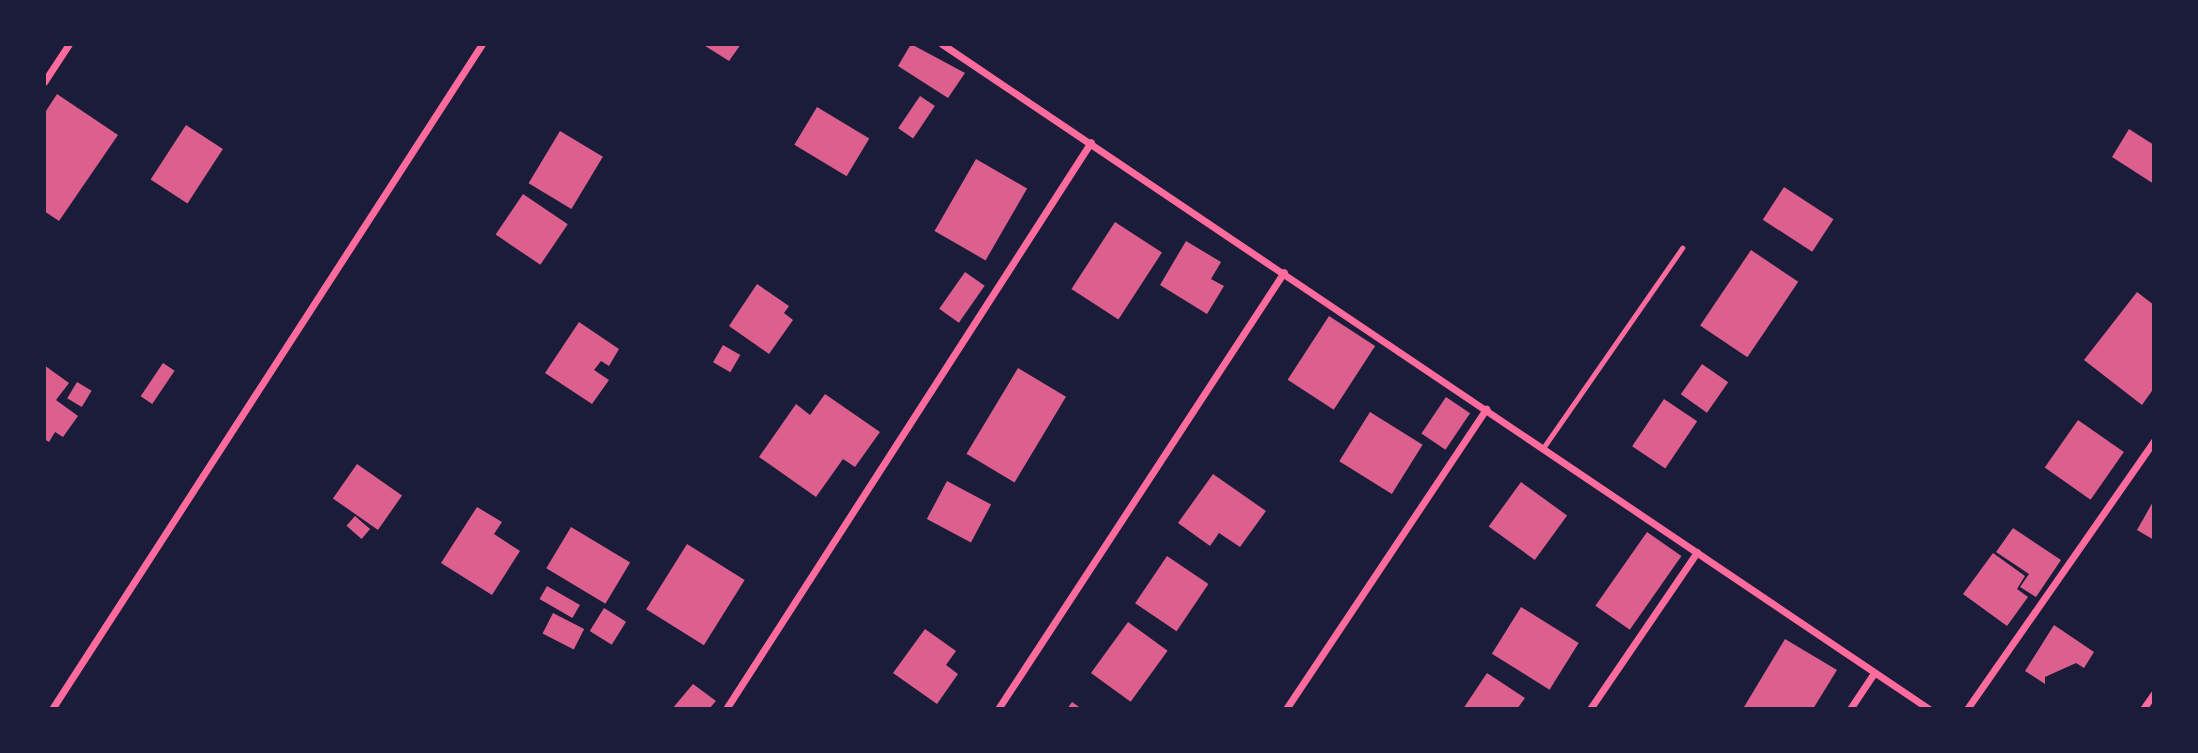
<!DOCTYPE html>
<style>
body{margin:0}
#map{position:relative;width:2198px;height:753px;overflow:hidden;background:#1b1b3a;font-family:"Space Grotesk",sans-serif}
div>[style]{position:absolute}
.building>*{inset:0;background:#dd5f8e;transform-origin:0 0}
.service>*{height:5px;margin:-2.5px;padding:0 2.5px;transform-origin:2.5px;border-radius:2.5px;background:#ff6b9d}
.minor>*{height:7px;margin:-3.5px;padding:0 3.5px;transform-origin:3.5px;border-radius:3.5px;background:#ff6b9d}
span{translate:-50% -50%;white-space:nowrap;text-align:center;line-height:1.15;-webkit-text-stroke:5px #1b1b3a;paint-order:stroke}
.frame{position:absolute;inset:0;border:46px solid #1b1b3a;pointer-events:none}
</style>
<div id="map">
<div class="building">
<i style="clip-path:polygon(702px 44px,741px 44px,729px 61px)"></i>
<i style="clip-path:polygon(911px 44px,965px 73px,948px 98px,898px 66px)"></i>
<i style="clip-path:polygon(57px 94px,118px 135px,59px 221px,44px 211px,44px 114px)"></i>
<i style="left:920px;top:96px;width:18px;height:39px;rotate:34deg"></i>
<i style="left:817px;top:107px;width:61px;height:44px;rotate:31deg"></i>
<i style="left:186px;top:125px;width:44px;height:65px;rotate:33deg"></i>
<i style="clip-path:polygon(2129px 129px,2154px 145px,2154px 184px,2112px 157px)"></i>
<i style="left:560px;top:131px;width:50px;height:61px;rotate:31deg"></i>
<i style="left:976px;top:159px;width:59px;height:83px;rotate:30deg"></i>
<i style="left:1784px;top:187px;width:59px;height:39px;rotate:33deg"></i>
<i style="left:523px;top:194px;width:54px;height:49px;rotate:34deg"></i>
<i style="left:1115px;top:222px;width:56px;height:80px;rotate:33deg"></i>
<i style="clip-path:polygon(1186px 241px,1221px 262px,1211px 279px,1224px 286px,1207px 314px,1160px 285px)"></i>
<i style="left:1751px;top:250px;width:57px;height:91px;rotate:34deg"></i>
<i style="left:965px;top:272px;width:24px;height:45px;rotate:35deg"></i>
<i style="clip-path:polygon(757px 284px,789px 306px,784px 313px,793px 320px,769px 354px,729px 326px)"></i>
<i style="clip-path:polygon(2137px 292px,2154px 305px,2154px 388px,2142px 405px,2084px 360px)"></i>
<i style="left:1329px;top:316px;width:55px;height:76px;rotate:33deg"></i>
<i style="clip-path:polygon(579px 322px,619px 349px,609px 366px,601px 361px,594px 370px,609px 380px,592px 404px,545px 373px)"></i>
<i style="left:723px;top:345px;width:20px;height:20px;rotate:30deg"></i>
<i style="left:163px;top:363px;width:14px;height:40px;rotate:34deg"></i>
<i style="left:1702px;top:364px;width:32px;height:37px;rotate:35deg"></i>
<i style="clip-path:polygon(44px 365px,69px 383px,56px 400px,78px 416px,63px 437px,55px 432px,49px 442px,44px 439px)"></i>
<i style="left:1018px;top:368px;width:56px;height:100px;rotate:31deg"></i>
<i style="left:77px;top:382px;width:17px;height:19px;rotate:31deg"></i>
<i style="clip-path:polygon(825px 394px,880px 432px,855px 467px,843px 459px,816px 497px,759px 457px,796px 404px,810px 415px)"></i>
<i style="left:1446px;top:397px;width:29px;height:44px;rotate:34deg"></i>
<i style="left:1664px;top:399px;width:40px;height:57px;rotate:34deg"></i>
<i style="left:1370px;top:412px;width:62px;height:58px;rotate:32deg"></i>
<i style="left:2078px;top:420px;width:56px;height:58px;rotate:35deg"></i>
<i style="left:357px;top:464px;width:55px;height:42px;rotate:35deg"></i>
<i style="clip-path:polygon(1213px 474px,1266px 511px,1240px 547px,1219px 533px,1210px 546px,1178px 523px)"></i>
<i style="left:947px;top:481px;width:50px;height:43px;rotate:28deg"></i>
<i style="left:1521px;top:482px;width:57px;height:55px;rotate:36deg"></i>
<i style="clip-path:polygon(2154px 500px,2154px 540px,2137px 530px)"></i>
<i style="clip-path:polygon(477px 507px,502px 522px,494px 534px,520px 551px,492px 595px,441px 563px)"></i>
<i style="left:355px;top:516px;width:20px;height:13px;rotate:41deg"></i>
<i style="left:571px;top:527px;width:69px;height:48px;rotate:31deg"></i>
<i style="clip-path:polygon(2013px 528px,2061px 560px,2036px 597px,2020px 587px,2029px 574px,1996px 552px)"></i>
<i style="left:1647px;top:532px;width:42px;height:90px;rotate:35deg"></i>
<i style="left:687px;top:544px;width:68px;height:77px;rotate:32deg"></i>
<i style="clip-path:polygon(1993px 553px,2025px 576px,2017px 589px,2028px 597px,2007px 626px,1963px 594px)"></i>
<i style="left:1167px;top:556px;width:50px;height:57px;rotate:34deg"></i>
<i style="left:547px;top:586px;width:38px;height:15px;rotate:30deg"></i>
<i style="left:1521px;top:607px;width:68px;height:55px;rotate:32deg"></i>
<i style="left:604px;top:608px;width:26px;height:27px;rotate:32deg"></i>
<i style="left:553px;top:613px;width:35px;height:23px;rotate:27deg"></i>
<i style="left:1128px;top:622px;width:49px;height:63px;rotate:36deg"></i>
<i style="clip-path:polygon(2054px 625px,2094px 652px,2084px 668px,2076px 663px,2045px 677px,2045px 684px,2025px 671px)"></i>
<i style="clip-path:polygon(925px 629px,956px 651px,946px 665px,958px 674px,937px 704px,893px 673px)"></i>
<i style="clip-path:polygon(1785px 639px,1837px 670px,1813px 709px,1748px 709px,1744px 707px)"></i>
<i style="clip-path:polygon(1487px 673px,1525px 698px,1517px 709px,1463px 709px)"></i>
<i style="clip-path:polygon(693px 684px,716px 701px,709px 709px,672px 709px)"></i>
<i style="clip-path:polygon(1072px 702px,1082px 709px,1067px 709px)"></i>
</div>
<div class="service">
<i style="left:1543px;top:448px;width:244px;rotate:-55.2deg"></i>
</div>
<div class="minor">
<i style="left:942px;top:44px;width:1190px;rotate:33.97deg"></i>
<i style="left:44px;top:82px;width:45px;rotate:-56.7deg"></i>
<i style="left:52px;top:709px;width:792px;rotate:-57.11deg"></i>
<i style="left:726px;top:709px;width:674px;rotate:-57.23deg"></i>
<i style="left:998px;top:709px;width:522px;rotate:-56.8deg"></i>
<i style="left:1286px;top:709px;width:361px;rotate:-56.3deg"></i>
<i style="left:1590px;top:709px;width:190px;rotate:-55.7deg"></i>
<i style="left:1850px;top:709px;width:43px;rotate:-56.3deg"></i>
<i style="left:1967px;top:709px;width:327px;rotate:-55.1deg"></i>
<i style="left:2143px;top:709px;width:19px;rotate:-55deg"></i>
</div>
<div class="frame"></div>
</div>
